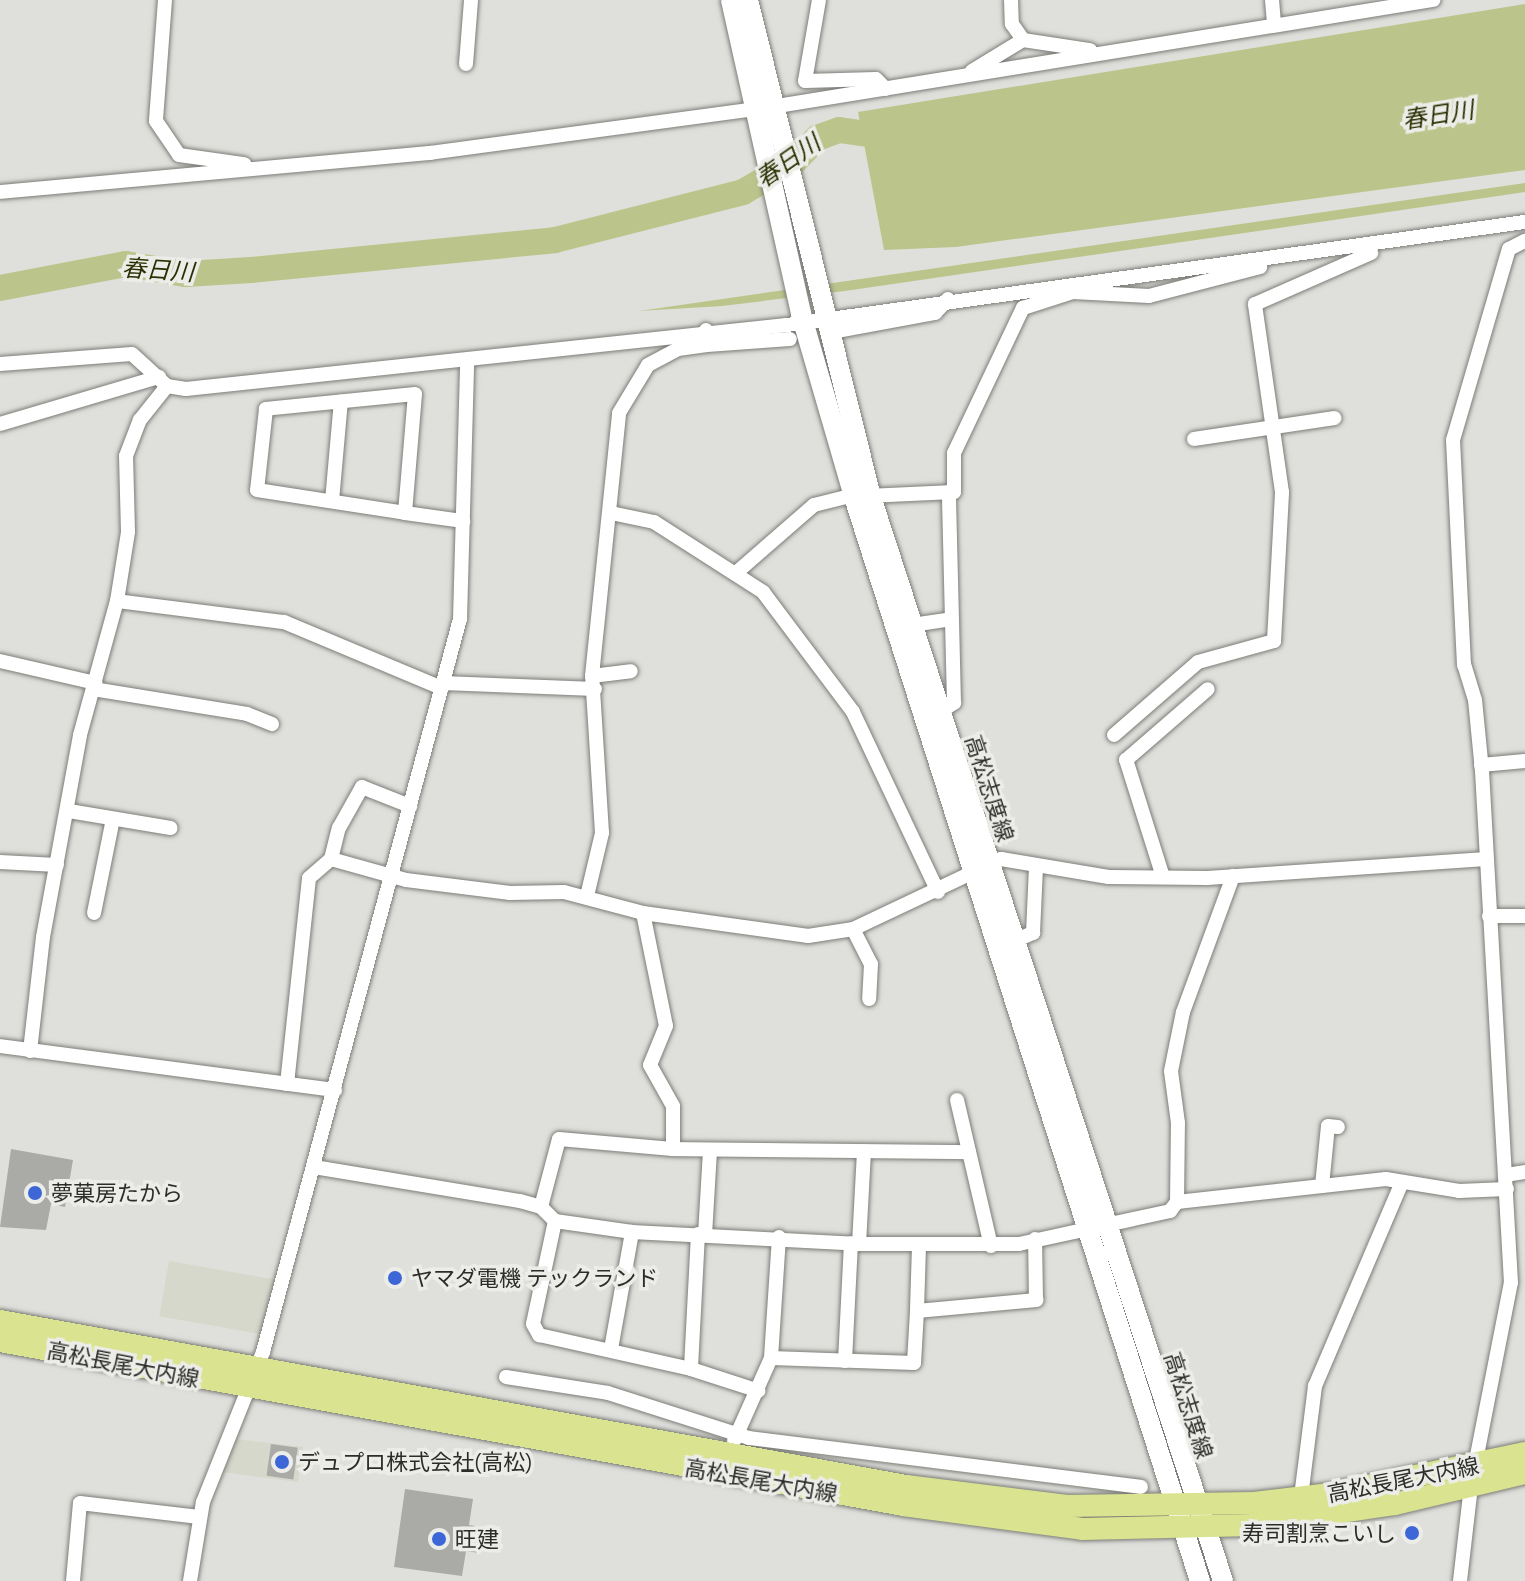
<!DOCTYPE html>
<meta charset="utf-8">
<style>
body{margin:0}
#map{position:relative;width:1525px;height:1581px;overflow:hidden;background:#dfe0db;font-family:"IBM Plex Sans","Noto Sans JP",sans-serif}
div>[style]{position:absolute}
.built>*{inset:0;background:#d5d8cb;transform-origin:0 0}
.water>*{inset:0;background:#bbc58b}
.river>*{height:26px;margin:-13px;padding:0 13px;transform-origin:13px;border-radius:13px;background:#bbc58b}
.building>*{inset:0;background:#aaaba6;transform-origin:0 0}
.roads{filter:drop-shadow(0 0 2px #7c7d78) drop-shadow(0 0 2px #7c7d78)}
.minor>*{height:14px;margin:-7px;padding:0 7px;transform-origin:7px;border-radius:7px;background:#fff}
.secondary>*{height:20px;margin:-10px;padding:0 10px;transform-origin:10px;border-radius:10px;background:#fff}
.primary>*{height:22px;margin:-11px;padding:0 11px;transform-origin:11px;border-radius:11px;background:#dae38f}
.dots>*{width:22px;height:22px;translate:-50% -50%;box-sizing:border-box;border:4px solid #ecede8;border-radius:50%}
span{translate:-50% -50%;white-space:nowrap;text-align:center;line-height:1.15;-webkit-text-stroke:7px #ecede8;paint-order:stroke}
.street-label{font-size:22px;color:#2c2c2a}
.poi-label{font-size:22px;color:#2c2c2a}
.left{translate:0 -50%;text-align:left}
.right{translate:-100% -50%;text-align:right}
.water-label{font-size:24px;color:#2b3002;font-style:italic}
</style>
<div id="map">
<div class="built">
<i style="left:169px;top:1261px;width:110px;height:56px;rotate:10deg"></i>
<i style="clip-path:polygon(235px 1439px,303px 1447px,298px 1482px,221px 1472px)"></i>
</div>
<div class="water">
<i style="clip-path:polygon(1525px 4px,1525px 170px,956px 247px,884px 250px,858px 112px)"></i>
<i style="clip-path:polygon(1525px 183px,1525px 192px,1498px 196px,845px 291px,722px 306px,639px 311px)"></i>
</div>
<div class="river">
<i style="left:0;top:288px;width:128px;rotate:-10.8deg"></i>
<i style="left:126px;top:264px;width:61px;rotate:9.5deg"></i>
<i style="left:186px;top:274px;width:65px;rotate:-3.5deg"></i>
<i style="left:251px;top:270px;width:305px;rotate:-5.6deg"></i>
<i style="left:555px;top:240px;width:194px;rotate:-14.3deg"></i>
<i style="left:743px;top:192px;width:58px;rotate:-30.1deg"></i>
<i style="left:793px;top:163px;width:35px;rotate:-46deg"></i>
<i style="left:817px;top:138px;width:23px;rotate:-20deg"></i>
<i style="left:839px;top:130px;width:58px;rotate:8deg"></i>
</div>
<div class="building">
<i style="clip-path:polygon(11px 1149px,73px 1160px,65px 1207px,51px 1204px,46px 1230px,0 1227px)"></i>
<i style="left:271px;top:1444px;width:27px;height:32px;rotate:8deg"></i>
<i style="clip-path:polygon(405px 1489px,473px 1499px,469px 1525px,482px 1527px,479px 1553px,466px 1551px,462px 1576px,394px 1567px)"></i>
</div>
<div class="roads">
<div class="minor">
<i style="left:165px;top:0;width:121px;rotate:94.3deg"></i>
<i style="left:156px;top:121px;width:41px;rotate:55.9deg"></i>
<i style="left:179px;top:155px;width:66px;rotate:7.9deg"></i>
<i style="left:819px;top:0;width:82px;rotate:99.8deg"></i>
<i style="left:805px;top:81px;width:71px;rotate:-1.6deg"></i>
<i style="left:876px;top:79px;width:14px;rotate:45deg"></i>
<i style="left:1011px;top:0;width:24px;rotate:88deg"></i>
<i style="left:1012px;top:24px;width:19px;rotate:55deg"></i>
<i style="left:1272px;top:0;width:22px;rotate:85deg"></i>
<i style="left:466px;top:64px;width:64px;rotate:-85.5deg"></i>
<i style="left:972px;top:71px;width:60px;rotate:-31.3deg"></i>
<i style="left:1023px;top:40px;width:68px;rotate:8.5deg"></i>
<i style="left:771px;top:107px;width:671px;rotate:-9.18deg"></i>
<i style="left:0;top:192px;width:432px;rotate:-5.2deg"></i>
<i style="left:430px;top:153px;width:328px;rotate:-7.7deg"></i>
<i style="left:842px;top:330px;width:95px;rotate:-10.4deg"></i>
<i style="left:935px;top:313px;width:19px;rotate:-47deg"></i>
<i style="left:707px;top:345px;width:83px;rotate:-4.1deg"></i>
<i style="left:0;top:364px;width:132px;rotate:-4.3deg"></i>
<i style="left:132px;top:354px;width:47px;rotate:42.4deg"></i>
<i style="left:167px;top:386px;width:19px;rotate:9deg"></i>
<i style="left:186px;top:389px;width:604px;rotate:-6.08deg"></i>
<i style="left:787px;top:325px;width:745px;rotate:-7.95deg"></i>
<i style="left:0;top:424px;width:166px;rotate:-16.5deg"></i>
<i style="left:1194px;top:439px;width:142px;rotate:-8.5deg"></i>
<i style="left:332px;top:501px;width:100px;rotate:-84.9deg"></i>
<i style="left:405px;top:513px;width:119px;rotate:-85.2deg"></i>
<i style="left:415px;top:394px;width:150px;rotate:174.3deg"></i>
<i style="left:266px;top:409px;width:81px;rotate:96.3deg"></i>
<i style="left:257px;top:490px;width:150px;rotate:8.8deg"></i>
<i style="left:405px;top:513px;width:59px;rotate:7.9deg"></i>
<i style="left:611px;top:513px;width:44px;rotate:11.8deg"></i>
<i style="left:654px;top:522px;width:130px;rotate:32.7deg"></i>
<i style="left:763px;top:592px;width:150px;rotate:53.1deg"></i>
<i style="left:853px;top:712px;width:199px;rotate:64.7deg"></i>
<i style="left:737px;top:572px;width:102px;rotate:-41deg"></i>
<i style="left:814px;top:505px;width:32px;rotate:-14deg"></i>
<i style="left:845px;top:497px;width:109px;rotate:-2.6deg"></i>
<i style="left:954px;top:492px;width:39px;rotate:-90deg"></i>
<i style="left:954px;top:453px;width:161px;rotate:-64.6deg"></i>
<i style="left:1023px;top:308px;width:52px;rotate:-17.7deg"></i>
<i style="left:1073px;top:292px;width:76px;rotate:3deg"></i>
<i style="left:1149px;top:296px;width:115px;rotate:-14.6deg"></i>
<i style="left:117px;top:601px;width:168px;rotate:7.2deg"></i>
<i style="left:284px;top:622px;width:171px;rotate:22.7deg"></i>
<i style="left:912px;top:625px;width:40px;rotate:-8.5deg"></i>
<i style="left:0;top:661px;width:98px;rotate:13deg"></i>
<i style="left:592px;top:676px;width:39px;rotate:-7deg"></i>
<i style="left:443px;top:683px;width:152px;rotate:2.3deg"></i>
<i style="left:93px;top:689px;width:156px;rotate:9.2deg"></i>
<i style="left:247px;top:714px;width:27px;rotate:22deg"></i>
<i style="left:940px;top:712px;width:17px;rotate:-33deg"></i>
<i style="left:954px;top:703px;width:211px;rotate:-91.4deg"></i>
<i style="left:1114px;top:735px;width:111px;rotate:-41deg"></i>
<i style="left:1198px;top:662px;width:79px;rotate:-15.4deg"></i>
<i style="left:1274px;top:641px;width:149px;rotate:-86.9deg"></i>
<i style="left:1282px;top:492px;width:190px;rotate:-98.2deg"></i>
<i style="left:1255px;top:304px;width:127px;rotate:-23.7deg"></i>
<i style="left:1481px;top:765px;width:44px;rotate:-5.2deg"></i>
<i style="left:69px;top:811px;width:103px;rotate:9.5deg"></i>
<i style="left:331px;top:859px;width:78px;rotate:15.6deg"></i>
<i style="left:406px;top:880px;width:105px;rotate:7.1deg"></i>
<i style="left:510px;top:893px;width:54px;rotate:-1.1deg"></i>
<i style="left:564px;top:892px;width:82px;rotate:14.9deg"></i>
<i style="left:643px;top:913px;width:167px;rotate:7.9deg"></i>
<i style="left:808px;top:936px;width:46px;rotate:-8.8deg"></i>
<i style="left:853px;top:929px;width:164px;rotate:-25.3deg"></i>
<i style="left:1001px;top:859px;width:109px;rotate:9.5deg"></i>
<i style="left:1109px;top:877px;width:98px;rotate:0.6deg"></i>
<i style="left:1207px;top:878px;width:280px;rotate:-3.9deg"></i>
<i style="left:0;top:862px;width:57px;rotate:3deg"></i>
<i style="left:1163px;top:877px;width:123px;rotate:-107.5deg"></i>
<i style="left:1126px;top:760px;width:108px;rotate:-40.9deg"></i>
<i style="left:587px;top:896px;width:65px;rotate:-76.6deg"></i>
<i style="left:602px;top:833px;width:157px;rotate:-93.6deg"></i>
<i style="left:592px;top:676px;width:264px;rotate:-84.1deg"></i>
<i style="left:619px;top:413px;width:56px;rotate:-58.9deg"></i>
<i style="left:648px;top:365px;width:34px;rotate:-28deg"></i>
<i style="left:678px;top:349px;width:29px;rotate:-8deg"></i>
<i style="left:707px;top:345px;width:15px;rotate:-94deg"></i>
<i style="left:94px;top:913px;width:96px;rotate:-78.6deg"></i>
<i style="left:643px;top:913px;width:115px;rotate:78.5deg"></i>
<i style="left:666px;top:1026px;width:42px;rotate:112.3deg"></i>
<i style="left:650px;top:1065px;width:47px;rotate:60.7deg"></i>
<i style="left:673px;top:1106px;width:43px;rotate:90deg"></i>
<i style="left:1489px;top:916px;width:36px"></i>
<i style="left:853px;top:929px;width:39px;rotate:63deg"></i>
<i style="left:871px;top:964px;width:35px;rotate:93deg"></i>
<i style="left:1014px;top:941px;width:21px;rotate:-23deg"></i>
<i style="left:1033px;top:933px;width:67px;rotate:-87.4deg"></i>
<i style="left:0;top:1046px;width:338px;rotate:7.5deg"></i>
<i style="left:30px;top:1051px;width:115px;rotate:-83.5deg"></i>
<i style="left:43px;top:937px;width:205px;rotate:-79.6deg"></i>
<i style="left:80px;top:735px;width:139px;rotate:-74.6deg"></i>
<i style="left:117px;top:601px;width:70px;rotate:-80.9deg"></i>
<i style="left:128px;top:532px;width:76px;rotate:-91.5deg"></i>
<i style="left:126px;top:456px;width:39px;rotate:-69deg"></i>
<i style="left:140px;top:420px;width:43px;rotate:-51.5deg"></i>
<i style="left:287px;top:1084px;width:207px;rotate:-83.9deg"></i>
<i style="left:309px;top:878px;width:29px;rotate:-41deg"></i>
<i style="left:331px;top:859px;width:32px;rotate:-76deg"></i>
<i style="left:339px;top:828px;width:47px;rotate:-60.7deg"></i>
<i style="left:362px;top:787px;width:52px;rotate:21.6deg"></i>
<i style="left:957px;top:1100px;width:150px;rotate:76.9deg"></i>
<i style="left:314px;top:1167px;width:209px;rotate:9.4deg"></i>
<i style="left:520px;top:1201px;width:22px;rotate:16deg"></i>
<i style="left:541px;top:1207px;width:20px;rotate:45deg"></i>
<i style="left:555px;top:1221px;width:78px;rotate:8.1deg"></i>
<i style="left:632px;top:1232px;width:227px;rotate:3deg"></i>
<i style="left:859px;top:1244px;width:160px"></i>
<i style="left:1019px;top:1244px;width:155px;rotate:-12.3deg"></i>
<i style="left:1170px;top:1211px;width:11px;rotate:-52deg"></i>
<i style="left:1177px;top:1202px;width:79px;rotate:-89.3deg"></i>
<i style="left:1178px;top:1123px;width:52px;rotate:-97.7deg"></i>
<i style="left:1171px;top:1071px;width:60px;rotate:-78.5deg"></i>
<i style="left:1183px;top:1012px;width:145px;rotate:-69.8deg"></i>
<i style="left:1506px;top:1175px;width:19px;rotate:-9deg"></i>
<i style="left:1322px;top:1186px;width:60px;rotate:-84.3deg"></i>
<i style="left:1328px;top:1126px;width:10px;rotate:6deg"></i>
<i style="left:1177px;top:1202px;width:210px;rotate:-6.3deg"></i>
<i style="left:1386px;top:1179px;width:74px;rotate:9.3deg"></i>
<i style="left:1459px;top:1191px;width:48px;rotate:-2.4deg"></i>
<i style="left:541px;top:1207px;width:70px;rotate:-75.2deg"></i>
<i style="left:559px;top:1139px;width:114px;rotate:5deg"></i>
<i style="left:673px;top:1149px;width:296px;rotate:0.6deg"></i>
<i style="left:555px;top:1221px;width:105px;rotate:102.1deg"></i>
<i style="left:533px;top:1324px;width:13px;rotate:61deg"></i>
<i style="left:539px;top:1335px;width:156px;rotate:12.6deg"></i>
<i style="left:698px;top:1234px;width:135px;rotate:93deg"></i>
<i style="left:691px;top:1369px;width:71px;rotate:17.9deg"></i>
<i style="left:705px;top:1235px;width:85px;rotate:-86.6deg"></i>
<i style="left:779px;top:1237px;width:121px;rotate:93.8deg"></i>
<i style="left:771px;top:1358px;width:143px;rotate:2deg"></i>
<i style="left:914px;top:1363px;width:52px;rotate:-86.7deg"></i>
<i style="left:859px;top:1244px;width:93px;rotate:-86.9deg"></i>
<i style="left:919px;top:1246px;width:65px;rotate:91.8deg"></i>
<i style="left:917px;top:1311px;width:120px;rotate:-5.3deg"></i>
<i style="left:1036px;top:1300px;width:61px;rotate:-90.9deg"></i>
<i style="left:611px;top:1349px;width:119px;rotate:-79.8deg"></i>
<i style="left:845px;top:1361px;width:118px;rotate:-87.1deg"></i>
<i style="left:506px;top:1377px;width:103px;rotate:8.9deg"></i>
<i style="left:608px;top:1393px;width:148px;rotate:17.7deg"></i>
<i style="left:749px;top:1438px;width:395px;rotate:7.1deg"></i>
<i style="left:734px;top:1441px;width:91px;rotate:-66deg"></i>
<i style="left:1301px;top:1497px;width:112px;rotate:-82.8deg"></i>
<i style="left:1315px;top:1386px;width:220px;rotate:-66.9deg"></i>
<i style="left:73px;top:1581px;width:78px;rotate:-84.9deg"></i>
<i style="left:80px;top:1503px;width:120px;rotate:6.7deg"></i>
<i style="left:190px;top:1581px;width:80px;rotate:-80.7deg"></i>
<i style="left:203px;top:1502px;width:162px;rotate:-68.2deg"></i>
<i style="left:263px;top:1352px;width:759px;rotate:-74.96deg"></i>
<i style="left:460px;top:619px;width:258px;rotate:-88.4deg"></i>
<i style="left:1460px;top:1581px;width:96px;rotate:-83.4deg"></i>
<i style="left:1471px;top:1486px;width:207px;rotate:-78.9deg"></i>
<i style="left:1511px;top:1283px;width:513px;rotate:-93.24deg"></i>
<i style="left:1482px;top:771px;width:71px;rotate:-95.6deg"></i>
<i style="left:1475px;top:700px;width:37px;rotate:-107deg"></i>
<i style="left:1464px;top:665px;width:225px;rotate:-92.8deg"></i>
<i style="left:1453px;top:440px;width:199px;rotate:-73.7deg"></i>
<i style="left:1509px;top:249px;width:18px;rotate:-27deg"></i>
</div>
<div class="secondary">
<i style="left:731px;top:0;width:322px;rotate:77.4deg"></i>
<i style="left:801px;top:314px;width:191px;rotate:73.8deg"></i>
<i style="left:854px;top:497px;width:1138px;rotate:72.3deg"></i>
<i style="left:748px;top:0;width:512px;rotate:76.1deg"></i>
<i style="left:871px;top:497px;width:1140px;rotate:72.01deg"></i>
</div>
<div class="primary">
<i style="left:0;top:1321px;width:921px;rotate:10.32deg"></i>
<i style="left:906px;top:1486px;width:162px;rotate:7.1deg"></i>
<i style="left:1067px;top:1506px;width:187px;rotate:-0.9deg"></i>
<i style="left:1254px;top:1503px;width:77px;rotate:-6.8deg"></i>
<i style="left:1330px;top:1494px;width:199px;rotate:-11.9deg"></i>
<i style="left:0;top:1341px;width:918px;rotate:10.29deg"></i>
<i style="left:903px;top:1505px;width:181px;rotate:7.6deg"></i>
<i style="left:1082px;top:1529px;width:171px;rotate:-1.3deg"></i>
<i style="left:1253px;top:1525px;width:144px;rotate:-8.4deg"></i>
<i style="left:1395px;top:1504px;width:134px;rotate:-13.4deg"></i>
</div>
</div>
<div class="dots">
<i style="left:35px;top:1193px;background:#3d66d7"></i>
<i style="left:395px;top:1278px;background:#3d66d7"></i>
<i style="left:282px;top:1462px;background:#3d66d7"></i>
<i style="left:1412px;top:1533px;background:#3d66d7"></i>
<i style="left:439px;top:1539px;background:#3d66d7"></i>
</div>
<div class="street-label">
<span style="left:990px;top:788px;rotate:72deg">高松志度線</span>
<span style="left:123px;top:1364px;rotate:11deg">高松長尾大内線</span>
<span style="left:1189px;top:1405px;rotate:72deg">高松志度線</span>
<span style="left:1403px;top:1479px;rotate:-11deg">高松長尾大内線</span>
<span style="left:761px;top:1480px;rotate:10deg">高松長尾大内線</span>
</div>
<div class="poi-label">
<span class="left" style="left:51px;top:1193px">夢菓房たから</span>
<span class="left" style="left:411px;top:1278px">ヤマダ電機 テックランド</span>
<span class="left" style="left:298px;top:1462px">デュプロ株式会社(高松)</span>
<span class="right" style="left:1396px;top:1533px">寿司割烹こいし</span>
<span class="left" style="left:455px;top:1539px">旺建</span>
</div>
<div class="water-label">
<span style="left:1438px;top:115px;rotate:-9deg">春日川</span>
<span style="left:788px;top:161px;rotate:-35deg">春日川</span>
<span style="left:158px;top:270px;rotate:4deg">春日川</span>
</div>
</div>
